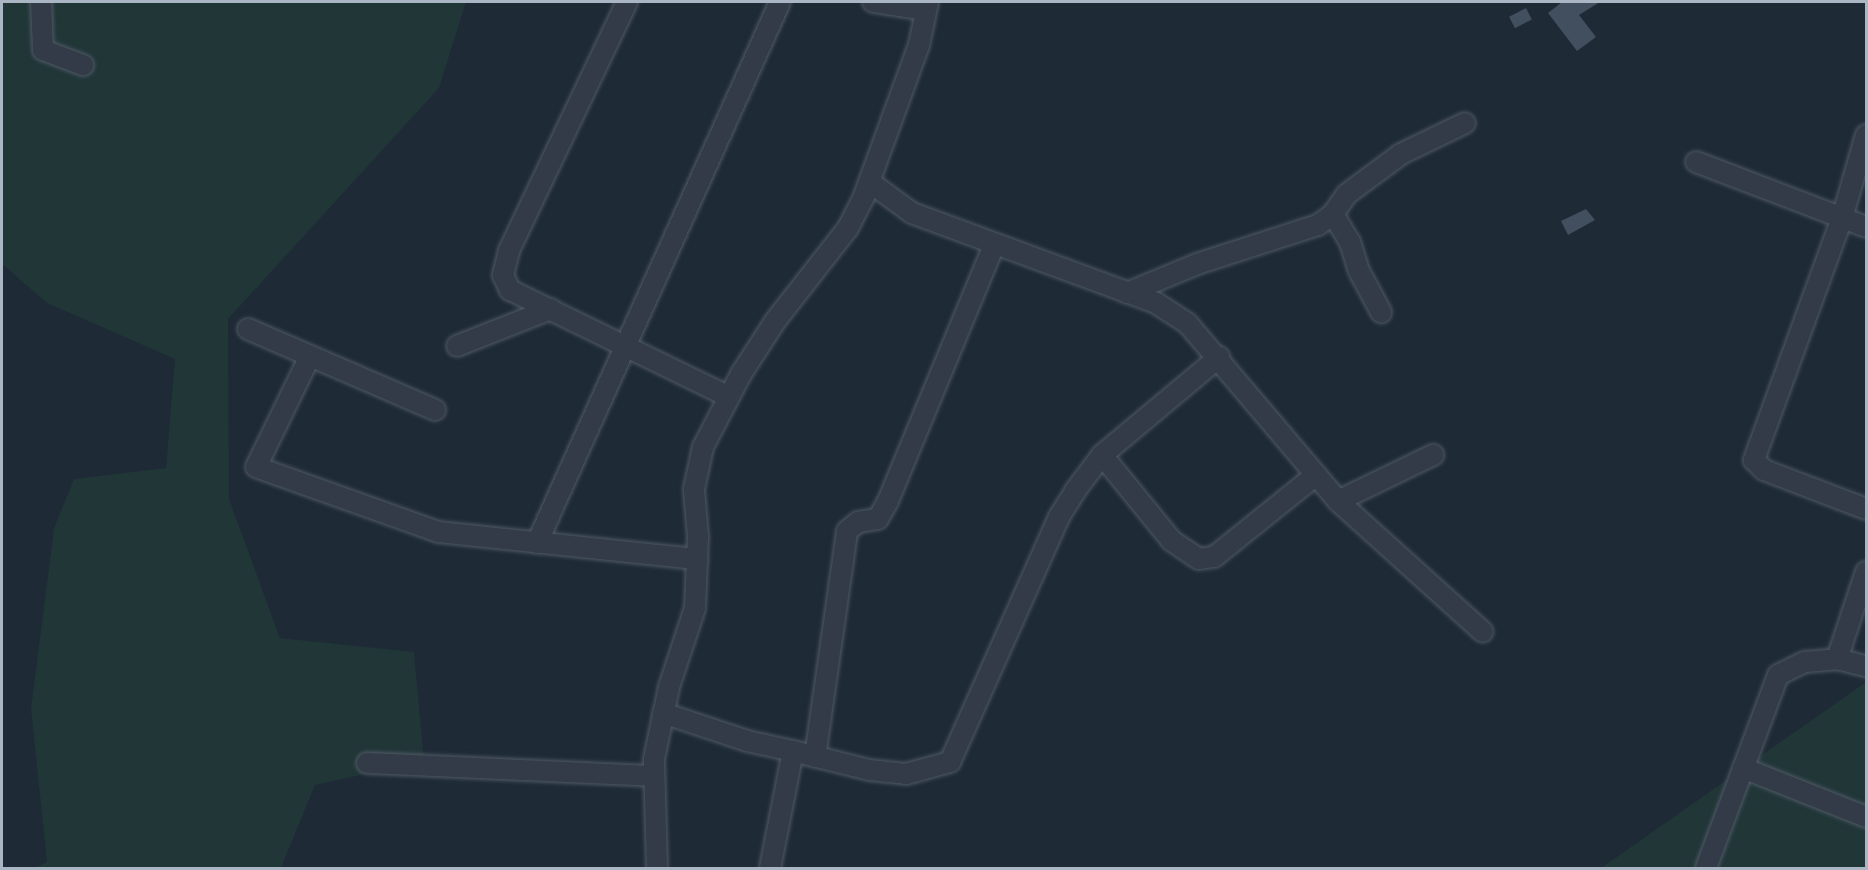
<!DOCTYPE html>
<style>
body{margin:0}
#map{position:relative;width:1868px;height:870px;overflow:hidden;background:#1e2a36;font-family:Inter,sans-serif}
div>[style]{position:absolute}
.green>*{inset:0;background:#203637}
.building>*{inset:0;background:#414f5e;transform-origin:0 0}
.roads{filter:drop-shadow(0 0 2px #4f5965) drop-shadow(0 0 2px #4f5965)}
.minor>*{height:20px;margin:-10px;padding:0 10px;transform-origin:10px;border-radius:10px;background:#323b47}
span{translate:-50% -50%;white-space:nowrap;text-align:center;line-height:1.15;-webkit-text-stroke:4.5px #18212b;paint-order:stroke}
.frame{position:absolute;inset:0;border:3px solid #abb6c4;pointer-events:none}
</style>
<div id="map">
<div class="green">
<i style="clip-path:polygon(2px 2px,466px 2px,439px 88px,228px 319px,229px 499px,280px 638px,414px 652px,424px 761px,315px 785px,281px 868px,35px 868px,47px 862px,31px 709px,54px 528px,74px 479px,166px 468px,175px 359px,47px 303px,2px 264px)"></i>
<i style="clip-path:polygon(1866px 682px,1866px 868px,1601px 868px)"></i>
</div>
<div class="building">
<i style="clip-path:polygon(1562px 2px,1600px 2px,1579px 15px,1596px 37px,1577px 51px,1548px 13px)"></i>
<i style="left:1526px;top:8px;width:13px;height:19px;rotate:63deg"></i>
<i style="clip-path:polygon(1586px 209px,1595px 220px,1568px 235px,1561px 221px)"></i>
</div>
<div class="roads">
<div class="minor">
<i style="left:41px;top:2px;width:48px;rotate:87.6deg"></i>
<i style="left:43px;top:50px;width:43px;rotate:20.6deg"></i>
<i style="left:627px;top:2px;width:276px;rotate:115.4deg"></i>
<i style="left:509px;top:251px;width:25px;rotate:104deg"></i>
<i style="left:503px;top:275px;width:17px;rotate:65deg"></i>
<i style="left:510px;top:290px;width:242px;rotate:26deg"></i>
<i style="left:873px;top:2px;width:53px;rotate:8.7deg"></i>
<i style="left:1866px;top:135px;width:86px;rotate:106.1deg"></i>
<i style="left:1842px;top:218px;width:258px;rotate:110deg"></i>
<i style="left:1754px;top:460px;width:14px;rotate:45deg"></i>
<i style="left:1764px;top:470px;width:109px;rotate:20.9deg"></i>
<i style="left:1696px;top:162px;width:182px;rotate:20.9deg"></i>
<i style="left:871px;top:183px;width:51px;rotate:36.2deg"></i>
<i style="left:912px;top:213px;width:260px;rotate:20.2deg"></i>
<i style="left:1156px;top:303px;width:38px;rotate:33deg"></i>
<i style="left:1188px;top:324px;width:232px;rotate:49.7deg"></i>
<i style="left:1338px;top:501px;width:195px;rotate:42.1deg"></i>
<i style="left:1333px;top:214px;width:33px;rotate:59deg"></i>
<i style="left:1350px;top:242px;width:30px;rotate:73deg"></i>
<i style="left:1359px;top:271px;width:47px;rotate:61.8deg"></i>
<i style="left:1127px;top:293px;width:76px;rotate:-22.5deg"></i>
<i style="left:1197px;top:264px;width:127px;rotate:-17.9deg"></i>
<i style="left:1318px;top:225px;width:19px;rotate:-36deg"></i>
<i style="left:1333px;top:214px;width:24px;rotate:-55deg"></i>
<i style="left:1347px;top:194px;width:67px;rotate:-36.5deg"></i>
<i style="left:1401px;top:154px;width:71px;rotate:-25.8deg"></i>
<i style="left:248px;top:329px;width:204px;rotate:23.4deg"></i>
<i style="left:457px;top:346px;width:101px;rotate:-21.5deg"></i>
<i style="left:310px;top:356px;width:123px;rotate:115.9deg"></i>
<i style="left:256px;top:467px;width:194px;rotate:19.6deg"></i>
<i style="left:439px;top:532px;width:260px;rotate:6deg"></i>
<i style="left:1102px;top:455px;width:111px;rotate:50.9deg"></i>
<i style="left:1172px;top:541px;width:32px;rotate:34deg"></i>
<i style="left:1199px;top:559px;width:15px;rotate:-8deg"></i>
<i style="left:1214px;top:557px;width:131px;rotate:-38.8deg"></i>
<i style="left:1338px;top:501px;width:106px;rotate:-25.8deg"></i>
<i style="left:537px;top:543px;width:593px;rotate:-65.81deg"></i>
<i style="left:1837px;top:659px;width:30px;rotate:14deg"></i>
<i style="left:663px;top:713px;width:89px;rotate:18.4deg"></i>
<i style="left:747px;top:741px;width:47px;rotate:12.3deg"></i>
<i style="left:793px;top:751px;width:119px;rotate:101.1deg"></i>
<i style="left:793px;top:751px;width:78px;rotate:14deg"></i>
<i style="left:869px;top:770px;width:37px;rotate:6deg"></i>
<i style="left:906px;top:774px;width:46px;rotate:-15.3deg"></i>
<i style="left:950px;top:762px;width:268px;rotate:-66deg"></i>
<i style="left:1059px;top:517px;width:31px;rotate:-58deg"></i>
<i style="left:1075px;top:491px;width:45px;rotate:-53.1deg"></i>
<i style="left:1102px;top:455px;width:153px;rotate:-39.9deg"></i>
<i style="left:815px;top:757px;width:228px;rotate:-81.9deg"></i>
<i style="left:847px;top:531px;width:14px;rotate:-39deg"></i>
<i style="left:858px;top:522px;width:20px;rotate:-9deg"></i>
<i style="left:878px;top:519px;width:21px;rotate:-61deg"></i>
<i style="left:888px;top:501px;width:277px;rotate:-67.5deg"></i>
<i style="left:367px;top:763px;width:285px;rotate:2.6deg"></i>
<i style="left:1743px;top:768px;width:132px;rotate:21.7deg"></i>
<i style="left:657px;top:868px;width:109px;rotate:-91.6deg"></i>
<i style="left:654px;top:759px;width:74px;rotate:-78.2deg"></i>
<i style="left:669px;top:687px;width:83px;rotate:-71.8deg"></i>
<i style="left:695px;top:608px;width:71px;rotate:-87.6deg"></i>
<i style="left:698px;top:537px;width:48px;rotate:-94.8deg"></i>
<i style="left:694px;top:489px;width:43px;rotate:-77.9deg"></i>
<i style="left:703px;top:447px;width:82px;rotate:-62.5deg"></i>
<i style="left:741px;top:374px;width:64px;rotate:-57.1deg"></i>
<i style="left:776px;top:320px;width:117px;rotate:-52deg"></i>
<i style="left:848px;top:228px;width:36px;rotate:-63deg"></i>
<i style="left:864px;top:196px;width:161px;rotate:-70deg"></i>
<i style="left:919px;top:45px;width:44px;rotate:-78.2deg"></i>
<i style="left:1706px;top:868px;width:206px;rotate:-69.5deg"></i>
<i style="left:1778px;top:675px;width:30px;rotate:-26deg"></i>
<i style="left:1805px;top:662px;width:32px;rotate:-5deg"></i>
<i style="left:1837px;top:659px;width:92px;rotate:-71.6deg"></i>
</div>
</div>
<div class="frame"></div>
</div>
